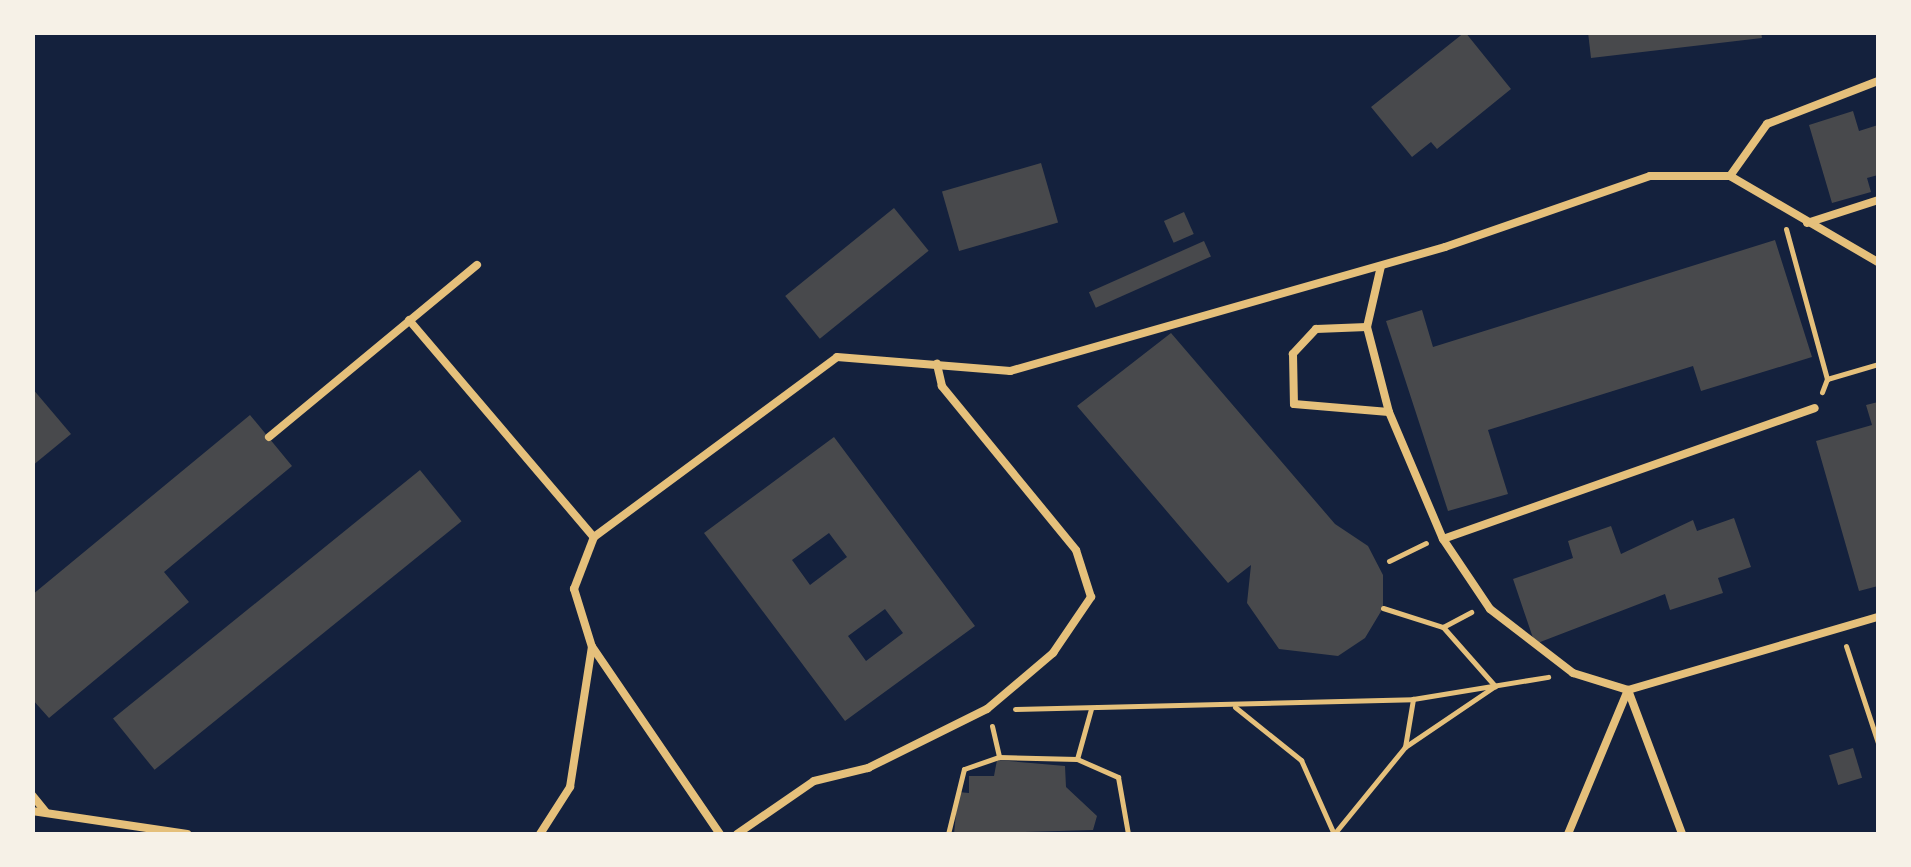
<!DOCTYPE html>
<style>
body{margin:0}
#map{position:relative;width:1911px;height:867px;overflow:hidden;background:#14213d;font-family:"Nunito Sans",sans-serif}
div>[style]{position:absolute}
.building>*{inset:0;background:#48494c;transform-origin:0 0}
.path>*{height:5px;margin:-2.5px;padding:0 2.5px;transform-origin:2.5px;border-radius:2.5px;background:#e5c07b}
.service>*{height:8px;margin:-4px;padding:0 4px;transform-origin:4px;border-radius:4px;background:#e5c07b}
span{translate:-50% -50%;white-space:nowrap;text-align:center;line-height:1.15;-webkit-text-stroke:8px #f6f1e7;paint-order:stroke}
.frame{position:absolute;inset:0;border:35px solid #f6f1e7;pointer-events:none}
</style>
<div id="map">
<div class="building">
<i style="clip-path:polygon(1465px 32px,1511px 89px,1437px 149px,1431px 142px,1412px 157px,1371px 107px)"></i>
<i style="clip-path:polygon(1588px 32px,1761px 32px,1762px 38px,1591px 58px)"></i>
<i style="clip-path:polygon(1853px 111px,1859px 131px,1878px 125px,1878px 175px,1867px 178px,1871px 192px,1832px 203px,1809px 125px)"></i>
<i style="left:1041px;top:163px;width:62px;height:103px;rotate:74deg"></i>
<i style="left:894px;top:208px;width:55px;height:140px;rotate:51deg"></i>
<i style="left:1184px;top:212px;width:24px;height:22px;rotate:66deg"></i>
<i style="clip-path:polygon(1775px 240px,1812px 357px,1701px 391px,1693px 366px,1488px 430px,1508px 494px,1448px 511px,1386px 321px,1422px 310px,1433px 347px)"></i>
<i style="left:1204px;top:241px;width:17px;height:126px;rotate:66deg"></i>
<i style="clip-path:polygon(1171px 333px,1335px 524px,1368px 546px,1383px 575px,1383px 608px,1365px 638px,1338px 656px,1279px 649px,1247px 603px,1251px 565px,1228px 583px,1077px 406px)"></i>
<i style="clip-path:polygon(32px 388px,71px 434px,32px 466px)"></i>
<i style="clip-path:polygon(1878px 402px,1878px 586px,1859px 591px,1816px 441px,1872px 425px,1866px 405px)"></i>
<i style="clip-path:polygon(250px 415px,292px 466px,164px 572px,189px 602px,49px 718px,32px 699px,32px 595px)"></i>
<i style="clip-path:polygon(evenodd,834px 437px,975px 626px,845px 721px,704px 533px,834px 437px,829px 533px,847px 557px,810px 585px,792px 560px,829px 533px,834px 437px,885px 609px,903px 633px,866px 661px,848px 636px,885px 609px)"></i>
<i style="left:420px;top:470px;width:66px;height:395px;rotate:51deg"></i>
<i style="clip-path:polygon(1734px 518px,1751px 567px,1718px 578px,1723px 593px,1670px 610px,1665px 594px,1535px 644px,1513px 579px,1573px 558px,1568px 541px,1611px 526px,1621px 554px,1693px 520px,1697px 531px)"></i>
<i style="left:1853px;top:748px;width:31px;height:25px;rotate:73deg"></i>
<i style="clip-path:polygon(997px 760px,1065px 766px,1066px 787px,1097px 816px,1093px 830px,954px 834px,958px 792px,969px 793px,969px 776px,994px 776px)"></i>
</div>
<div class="path">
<i style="left:1786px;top:229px;width:156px;rotate:74.7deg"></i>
<i style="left:1827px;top:379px;width:14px;rotate:111deg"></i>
<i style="left:1827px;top:379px;width:53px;rotate:-16.4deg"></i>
<i style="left:1389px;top:561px;width:41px;rotate:-25.9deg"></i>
<i style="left:1383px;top:608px;width:63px;rotate:17.6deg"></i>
<i style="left:1443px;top:627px;width:79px;rotate:48.6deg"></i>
<i style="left:1495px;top:686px;width:109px;rotate:145.9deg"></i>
<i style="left:1443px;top:627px;width:32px;rotate:-28deg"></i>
<i style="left:1846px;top:646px;width:102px;rotate:71.7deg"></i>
<i style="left:1235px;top:707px;width:85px;rotate:38.8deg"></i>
<i style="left:1301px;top:760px;width:81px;rotate:66deg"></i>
<i style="left:1334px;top:834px;width:112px;rotate:-50.8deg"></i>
<i style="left:1405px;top:747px;width:49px;rotate:-80.5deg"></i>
<i style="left:1015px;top:709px;width:398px;rotate:-1.4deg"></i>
<i style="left:1413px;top:699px;width:137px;rotate:-9.3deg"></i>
<i style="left:992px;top:726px;width:32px;rotate:77deg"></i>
<i style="left:1077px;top:759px;width:52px;rotate:-74.4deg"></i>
<i style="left:948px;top:834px;width:67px;rotate:-76.2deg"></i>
<i style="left:964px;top:769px;width:37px;rotate:-19deg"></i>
<i style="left:999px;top:757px;width:78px;rotate:1.5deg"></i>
<i style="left:1077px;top:759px;width:45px;rotate:23.7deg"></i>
<i style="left:1118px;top:777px;width:58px;rotate:80deg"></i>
</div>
<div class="service">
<i style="left:1730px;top:176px;width:64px;rotate:-54.6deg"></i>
<i style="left:1767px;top:124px;width:119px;rotate:-21.2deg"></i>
<i style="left:1807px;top:223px;width:75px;rotate:-17.9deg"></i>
<i style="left:1381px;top:266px;width:63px;rotate:102.9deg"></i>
<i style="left:1367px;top:327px;width:88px;rotate:75.5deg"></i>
<i style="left:1389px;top:412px;width:138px;rotate:67deg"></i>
<i style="left:1443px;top:539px;width:84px;rotate:56.1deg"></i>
<i style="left:1490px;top:609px;width:105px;rotate:37.6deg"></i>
<i style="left:1573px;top:673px;width:58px;rotate:17.2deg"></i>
<i style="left:1628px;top:690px;width:260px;rotate:-16.3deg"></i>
<i style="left:409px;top:320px;width:285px;rotate:49.6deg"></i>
<i style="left:1367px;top:327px;width:51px;rotate:177.8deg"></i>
<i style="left:1316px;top:329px;width:34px;rotate:133deg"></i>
<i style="left:1293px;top:354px;width:50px;rotate:88.9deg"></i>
<i style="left:1294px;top:404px;width:95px;rotate:4.8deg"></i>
<i style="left:269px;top:437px;width:270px;rotate:-39.6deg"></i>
<i style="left:1443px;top:539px;width:394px;rotate:-19.4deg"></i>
<i style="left:593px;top:648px;width:225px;rotate:55.7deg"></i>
<i style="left:1628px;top:690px;width:154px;rotate:69.4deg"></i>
<i style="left:32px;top:795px;width:21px;rotate:51deg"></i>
<i style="left:32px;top:811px;width:157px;rotate:8.4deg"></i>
<i style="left:540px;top:834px;width:56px;rotate:-57.4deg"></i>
<i style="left:570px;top:787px;width:142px;rotate:-81.1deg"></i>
<i style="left:592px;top:647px;width:61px;rotate:-107.2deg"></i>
<i style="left:574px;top:589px;width:56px;rotate:-69deg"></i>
<i style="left:594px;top:537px;width:302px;rotate:-36.5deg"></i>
<i style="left:837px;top:357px;width:174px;rotate:4.6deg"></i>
<i style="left:1010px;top:371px;width:452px;rotate:-15.9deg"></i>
<i style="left:1445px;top:247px;width:217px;rotate:-19.1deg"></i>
<i style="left:1650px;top:176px;width:80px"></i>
<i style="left:1730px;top:176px;width:171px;rotate:30.2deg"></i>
<i style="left:737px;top:834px;width:93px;rotate:-34.5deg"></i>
<i style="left:814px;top:781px;width:56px;rotate:-13.5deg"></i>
<i style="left:868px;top:768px;width:133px;rotate:-26.4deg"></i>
<i style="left:987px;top:709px;width:87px;rotate:-40.3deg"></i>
<i style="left:1053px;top:653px;width:68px;rotate:-55.8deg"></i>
<i style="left:1091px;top:597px;width:49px;rotate:-107.7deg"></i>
<i style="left:1076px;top:550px;width:212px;rotate:-129.3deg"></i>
<i style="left:942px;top:386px;width:23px;rotate:-103deg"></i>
<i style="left:1568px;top:834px;width:156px;rotate:-67.4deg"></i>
</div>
<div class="frame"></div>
</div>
